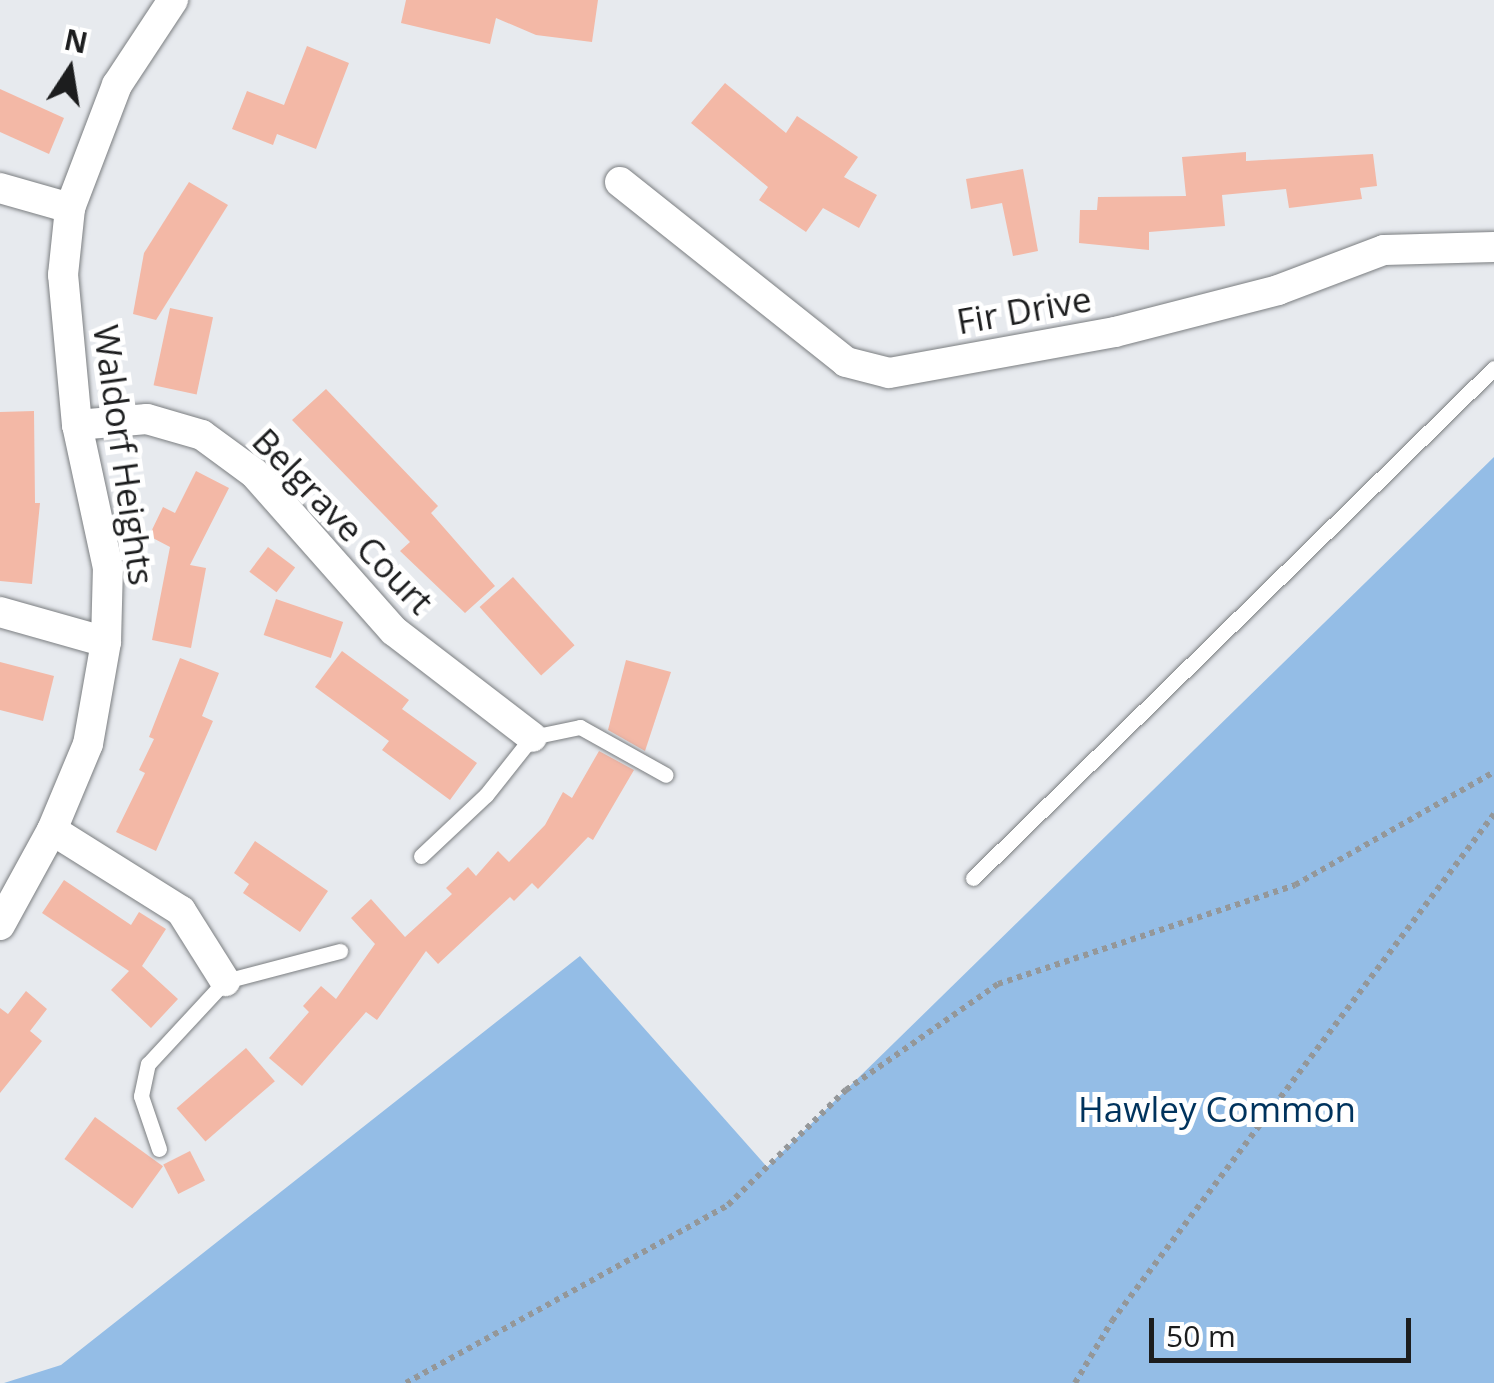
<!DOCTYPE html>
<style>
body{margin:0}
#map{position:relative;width:1494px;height:1383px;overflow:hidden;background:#e7eaee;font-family:"Open Sans",sans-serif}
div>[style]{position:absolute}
.green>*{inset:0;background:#94bde6}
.building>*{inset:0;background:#f3b8a6;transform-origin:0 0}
.path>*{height:6px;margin-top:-3px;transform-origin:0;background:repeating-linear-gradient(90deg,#949799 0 5px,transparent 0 10px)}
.roads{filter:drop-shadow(0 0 2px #7b7e81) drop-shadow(0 0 2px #7b7e81)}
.service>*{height:15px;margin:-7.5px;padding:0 7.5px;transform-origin:7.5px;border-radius:7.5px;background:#fff}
.minor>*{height:30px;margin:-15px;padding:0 15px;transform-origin:15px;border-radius:15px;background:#fff}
span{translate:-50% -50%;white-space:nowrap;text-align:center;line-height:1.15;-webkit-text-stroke:10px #fff;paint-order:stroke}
.street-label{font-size:35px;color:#1c1d1e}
.park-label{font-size:35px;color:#00335d}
.north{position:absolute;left:20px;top:20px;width:100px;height:100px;-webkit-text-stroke:8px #fff;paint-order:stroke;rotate:12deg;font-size:28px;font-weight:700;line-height:40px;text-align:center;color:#1c1d1e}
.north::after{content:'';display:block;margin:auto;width:35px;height:45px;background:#1c1d1e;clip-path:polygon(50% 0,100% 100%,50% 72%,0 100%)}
.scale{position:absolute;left:1149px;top:1318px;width:262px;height:45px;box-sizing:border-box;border:5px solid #1c1d1e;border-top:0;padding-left:12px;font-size:30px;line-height:35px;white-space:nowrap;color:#1c1d1e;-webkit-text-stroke:8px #fff;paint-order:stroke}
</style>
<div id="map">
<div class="green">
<i style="clip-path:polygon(1494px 457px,1494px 1383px,4px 1383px,61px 1365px,580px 956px,767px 1167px)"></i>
</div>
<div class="building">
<i style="clip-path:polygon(406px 0,598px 0,592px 42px,536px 35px,496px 18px,490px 44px,401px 23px)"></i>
<i style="clip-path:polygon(307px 46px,349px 63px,316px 149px,277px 134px,273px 145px,232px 129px,247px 91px,284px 105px)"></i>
<i style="clip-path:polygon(725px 83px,786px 133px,797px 116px,858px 157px,844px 177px,877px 195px,859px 228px,823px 208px,806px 232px,759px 200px,768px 187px,691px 123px)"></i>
<i style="clip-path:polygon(0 89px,64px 118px,49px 154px,0 132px)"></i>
<i style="clip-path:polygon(1246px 152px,1246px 161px,1373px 154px,1377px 186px,1360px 188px,1362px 199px,1289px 208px,1286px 189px,1222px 195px,1225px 226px,1149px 232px,1149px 250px,1079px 243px,1080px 210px,1097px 210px,1098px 197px,1186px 196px,1182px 157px)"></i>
<i style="clip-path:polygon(1023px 169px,1038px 251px,1013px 256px,1002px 203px,971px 209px,966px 179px)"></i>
<i style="clip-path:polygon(189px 182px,228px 205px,156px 320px,133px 314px,144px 253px)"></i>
<i style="left:170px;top:308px;width:44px;height:79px;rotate:12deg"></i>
<i style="clip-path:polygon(326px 389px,438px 506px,431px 513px,495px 586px,465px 613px,400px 551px,410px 542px,292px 420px)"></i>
<i style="clip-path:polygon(34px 411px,35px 503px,40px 503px,32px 584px,0 581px,0 412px)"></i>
<i style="clip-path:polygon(196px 471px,229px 488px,190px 565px,206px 568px,191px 648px,152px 640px,170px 547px,149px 536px,163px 507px,175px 513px)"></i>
<i style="left:268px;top:547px;width:34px;height:31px;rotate:37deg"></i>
<i style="left:513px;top:577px;width:92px;height:45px;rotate:48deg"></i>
<i style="left:276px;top:599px;width:71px;height:38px;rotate:19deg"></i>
<i style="clip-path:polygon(342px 651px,409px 700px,402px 709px,477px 763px,450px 800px,382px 750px,389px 741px,315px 687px)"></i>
<i style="clip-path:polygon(180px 658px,219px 673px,202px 716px,213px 721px,156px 851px,116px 832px,145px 773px,139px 770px,154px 739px,149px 737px)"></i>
<i style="clip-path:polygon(626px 660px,671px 672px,645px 751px,608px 730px)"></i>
<i style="clip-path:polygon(0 662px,54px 676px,43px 721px,0 710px)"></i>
<i style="clip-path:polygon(599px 751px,634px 770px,593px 840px,588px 837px,538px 889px,532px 883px,514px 901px,510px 897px,438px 964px,426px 951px,377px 1020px,366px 1012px,302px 1086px,269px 1058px,309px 1012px,303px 1006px,321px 986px,336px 999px,375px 944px,351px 918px,371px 899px,405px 937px,452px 894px,446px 888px,468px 867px,476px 876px,498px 851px,509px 862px,545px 825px,563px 792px,572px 798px)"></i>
<i style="clip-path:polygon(255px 841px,328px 891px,300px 932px,243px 893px,249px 884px,234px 873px)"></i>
<i style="clip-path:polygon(64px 880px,131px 925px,139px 912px,166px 929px,142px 966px,178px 999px,151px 1028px,111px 990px,129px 971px,42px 913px)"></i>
<i style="clip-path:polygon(26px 991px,47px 1009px,30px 1031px,42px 1041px,0 1093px,0 1008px,8px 1014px)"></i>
<i style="left:246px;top:1048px;width:44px;height:92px;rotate:49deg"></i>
<i style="left:95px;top:1117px;width:84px;height:52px;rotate:36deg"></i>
<i style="left:190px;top:1151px;width:33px;height:30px;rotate:63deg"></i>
</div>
<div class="path">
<i style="left:406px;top:1383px;width:368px;rotate:-28.9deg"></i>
<i style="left:728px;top:1205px;width:165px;rotate:-44.3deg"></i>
<i style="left:846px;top:1090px;width:185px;rotate:-34.9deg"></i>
<i style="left:998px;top:984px;width:313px;rotate:-18.4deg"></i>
<i style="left:1295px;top:885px;width:229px;rotate:-29.6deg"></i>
<i style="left:1075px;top:1383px;width:72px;rotate:-59.2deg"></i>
<i style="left:1112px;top:1321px;width:635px;rotate:-53deg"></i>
</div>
<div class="roads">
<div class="service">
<i style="left:421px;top:856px;width:89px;rotate:-43.2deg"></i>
<i style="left:486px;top:795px;width:74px;rotate:-51.6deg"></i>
<i style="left:532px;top:737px;width:49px;rotate:-11.8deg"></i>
<i style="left:580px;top:727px;width:98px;rotate:29.2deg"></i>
<i style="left:973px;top:878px;width:729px;rotate:-44.39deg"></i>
<i style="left:159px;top:1149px;width:56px;rotate:-108.8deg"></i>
<i style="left:141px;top:1096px;width:33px;rotate:-78deg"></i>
<i style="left:148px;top:1064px;width:113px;rotate:-47.1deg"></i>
<i style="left:225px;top:981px;width:119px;rotate:-14.6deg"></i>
</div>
<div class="minor">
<i style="left:620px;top:182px;width:289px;rotate:38.5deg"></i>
<i style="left:846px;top:362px;width:44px;rotate:14.3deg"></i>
<i style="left:889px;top:373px;width:230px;rotate:-10.3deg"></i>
<i style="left:1115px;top:332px;width:168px;rotate:-14.4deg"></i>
<i style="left:1278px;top:290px;width:113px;rotate:-20.7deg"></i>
<i style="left:1384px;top:250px;width:110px;rotate:-1.6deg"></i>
<i style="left:0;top:188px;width:73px;rotate:15.9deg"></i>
<i style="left:77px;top:425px;width:70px;rotate:-4.9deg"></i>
<i style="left:147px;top:419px;width:57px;rotate:16.2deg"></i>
<i style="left:202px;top:435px;width:64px;rotate:36.2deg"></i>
<i style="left:254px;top:473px;width:211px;rotate:48.5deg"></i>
<i style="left:394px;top:631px;width:174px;rotate:37.5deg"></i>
<i style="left:0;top:612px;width:110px;rotate:15.8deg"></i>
<i style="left:52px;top:830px;width:152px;rotate:32.1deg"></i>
<i style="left:181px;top:911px;width:83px;rotate:57.8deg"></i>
<i style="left:0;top:925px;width:108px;rotate:-61.3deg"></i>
<i style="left:52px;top:830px;width:93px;rotate:-67.3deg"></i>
<i style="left:88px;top:744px;width:104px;rotate:-80deg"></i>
<i style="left:106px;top:642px;width:74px;rotate:-88.5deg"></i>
<i style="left:108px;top:568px;width:146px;rotate:-102.2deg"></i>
<i style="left:77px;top:425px;width:151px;rotate:-95.3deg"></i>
<i style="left:63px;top:275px;width:67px;rotate:-84deg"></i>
<i style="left:70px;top:208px;width:132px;rotate:-69.1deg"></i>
<i style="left:117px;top:85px;width:102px;rotate:-56.6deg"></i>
</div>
</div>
<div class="street-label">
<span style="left:1024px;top:310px;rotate:-10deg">Fir Drive</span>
<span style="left:124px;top:455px;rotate:82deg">Waldorf Heights</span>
<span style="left:343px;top:521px;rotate:46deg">Belgrave Court</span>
</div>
<div class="park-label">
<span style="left:1217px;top:1109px">Hawley Common</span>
</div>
<div class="north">N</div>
<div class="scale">50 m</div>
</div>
